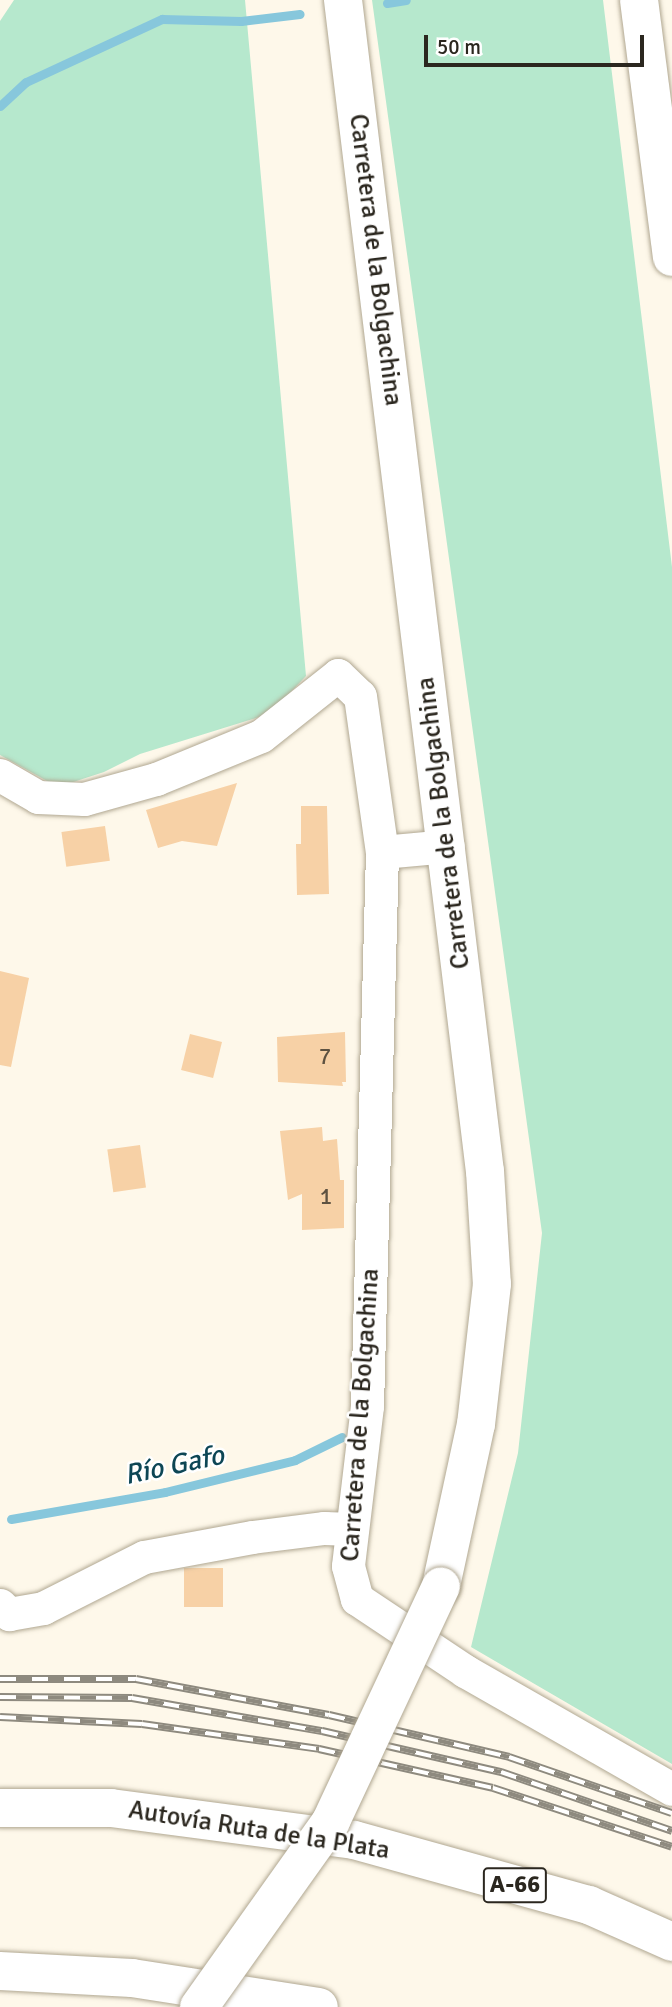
<!DOCTYPE html>
<meta charset="utf-8">
<style>
body{margin:0}
#map{position:relative;width:672px;height:2007px;overflow:hidden;background:#fef8ea;font-family:Signika,sans-serif}
div>[style]{position:absolute}
.green>*{inset:0;background:#b6e8cd}
.stream>*{height:9px;margin:-4.5px;padding:0 4.5px;transform-origin:4.5px;border-radius:4.5px;background:#87c7dc}
.building>*{inset:0;background:#f7d1a6;transform-origin:0 0}
.roads{filter:drop-shadow(0 0 2px #b0a791) drop-shadow(0 0 2px #b0a791)}
.street>*{height:33px;margin:-16.5px;padding:0 16.5px;transform-origin:16.5px;border-radius:16.5px;background:#fff}
.secondary>*{height:38px;margin:-19px;padding:0 19px;transform-origin:19px;border-radius:19px;background:#fff}
.highway>*{height:38px;margin:-19px;padding:0 19px;transform-origin:19px;border-radius:19px;background:#fff}
.rail>*{height:8px;margin-top:-4px;transform-origin:0;background:repeating-linear-gradient(90deg,#fff 0 16px,#8e8a7f 0 32px);box-sizing:border-box;border-block:2px solid #8e8a7f}
.bridges{filter:drop-shadow(0 0 2px #b0a791) drop-shadow(0 0 2px #b0a791)}
.secondary-bridge>*{height:38px;margin:-19px;padding:0 19px;transform-origin:19px;border-radius:19px;background:#fff}
span{translate:-50% -50%;white-space:nowrap;text-align:center;line-height:1.15;-webkit-text-stroke:5px #fff;paint-order:stroke}
.number-label{font-size:23px;color:#5e5241}
.number-label span{-webkit-text-stroke-width:0}
.shield-label span{padding:2px 5px;background:#fff;border:2px solid;border-radius:5px;-webkit-text-stroke-width:0}
.shield-label{font-size:24px;color:#2b271f;font-weight:700}
.street-label{font-size:26px;color:#2b271f}
.water-label{font-size:28px;color:#0d4655;font-style:italic}
.scale{position:absolute;left:424px;top:35px;width:220px;height:32px;box-sizing:border-box;border:4px solid #2b271f;border-top:0;padding-left:9px;font-size:21px;line-height:24px;white-space:nowrap;color:#2b271f;-webkit-text-stroke:5px #fff;paint-order:stroke}
</style>
<div id="map">
<div class="green">
<i style="clip-path:polygon(14px 0,245px 0,306px 676px,284px 699px,259px 717px,140px 754px,104px 772px,58px 787px,0 755px,0 21px)"></i>
<i style="clip-path:polygon(372px 0,603px 0,672px 567px,672px 1764px,471px 1647px,518px 1453px,542px 1233px)"></i>
</div>
<div class="stream">
<i style="left:387px;top:3px;width:19px;rotate:-9deg"></i>
<i style="left:0;top:106px;width:35px;rotate:-43deg"></i>
<i style="left:26px;top:82px;width:150px;rotate:-24.9deg"></i>
<i style="left:162px;top:19px;width:79px;rotate:1.5deg"></i>
<i style="left:241px;top:21px;width:59px;rotate:-6.8deg"></i>
<i style="left:11px;top:1519px;width:156px;rotate:-9.9deg"></i>
<i style="left:165px;top:1492px;width:134px;rotate:-13.8deg"></i>
<i style="left:295px;top:1460px;width:52px;rotate:-26.1deg"></i>
</div>
<div class="building">
<i style="clip-path:polygon(237px 783px,217px 846px,182px 841px,158px 848px,146px 810px)"></i>
<i style="clip-path:polygon(301px 806px,327px 806px,329px 894px,297px 895px,296px 844px,301px 844px)"></i>
<i style="left:105px;top:826px;width:35px;height:44px;rotate:82deg"></i>
<i style="clip-path:polygon(0 971px,29px 978px,11px 1067px,0 1065px)"></i>
<i style="clip-path:polygon(345px 1032px,346px 1082px,342px 1082px,343px 1086px,278px 1082px,277px 1037px)"></i>
<i style="left:190px;top:1034px;width:33px;height:37px;rotate:14deg"></i>
<i style="clip-path:polygon(322px 1127px,323px 1141px,337px 1139px,340px 1180px,344px 1180px,344px 1228px,302px 1230px,302px 1194px,288px 1200px,280px 1131px)"></i>
<i style="left:140px;top:1145px;width:43px;height:33px;rotate:82deg"></i>
<i style="left:223px;top:1568px;width:39px;height:39px;rotate:90deg"></i>
</div>
<div class="roads">
<div class="street">
<i style="left:0;top:775px;width:44px;rotate:30.1deg"></i>
<i style="left:38px;top:797px;width:46px;rotate:2.5deg"></i>
<i style="left:84px;top:799px;width:75px;rotate:-15.5deg"></i>
<i style="left:156px;top:779px;width:113px;rotate:-22.3deg"></i>
<i style="left:261px;top:736px;width:98px;rotate:-38.4deg"></i>
<i style="left:338px;top:675px;width:30px;rotate:44deg"></i>
<i style="left:360px;top:696px;width:158px;rotate:82deg"></i>
<i style="left:382px;top:852px;width:554px;rotate:91.55deg"></i>
<i style="left:367px;top:1406px;width:161px;rotate:96.8deg"></i>
<i style="left:348px;top:1566px;width:34px;rotate:75deg"></i>
<i style="left:357px;top:1599px;width:130px;rotate:33.7deg"></i>
<i style="left:465px;top:1671px;width:238px;rotate:29.7deg"></i>
<i style="left:382px;top:852px;width:66px;rotate:-5.2deg"></i>
<i style="left:0;top:1605px;width:13px;rotate:45deg"></i>
<i style="left:9px;top:1614px;width:35px;rotate:-10deg"></i>
<i style="left:43px;top:1608px;width:113px;rotate:-26.8deg"></i>
<i style="left:144px;top:1557px;width:110px;rotate:-10.5deg"></i>
<i style="left:252px;top:1537px;width:73px;rotate:-7.1deg"></i>
<i style="left:324px;top:1528px;width:28px;rotate:2deg"></i>
</div>
<div class="secondary">
<i style="left:343px;top:0;width:1180px;rotate:83.09deg"></i>
<i style="left:485px;top:1171px;width:113px;rotate:86.5deg"></i>
<i style="left:492px;top:1284px;width:141px;rotate:96.5deg"></i>
<i style="left:476px;top:1424px;width:166px;rotate:102.2deg"></i>
<i style="left:639px;top:0;width:259px;rotate:82.7deg"></i>
</div>
<div class="highway">
<i style="left:0;top:1808px;width:111px"></i>
<i style="left:111px;top:1808px;width:245px;rotate:7.5deg"></i>
<i style="left:354px;top:1840px;width:244px;rotate:15.5deg"></i>
<i style="left:589px;top:1905px;width:91px;rotate:24deg"></i>
<i style="left:0;top:1971px;width:132px;rotate:3deg"></i>
<i style="left:132px;top:1978px;width:189px;rotate:8.8deg"></i>
</div>
</div>
<div class="rail">
<i style="left:0;top:1679px;width:136px"></i>
<i style="left:136px;top:1679px;width:196px;rotate:10.6deg"></i>
<i style="left:329px;top:1715px;width:185px;rotate:13.1deg"></i>
<i style="left:509px;top:1757px;width:172px;rotate:19deg"></i>
<i style="left:0;top:1697px;width:132px;rotate:0.4deg"></i>
<i style="left:132px;top:1698px;width:193px;rotate:9.9deg"></i>
<i style="left:322px;top:1731px;width:184px;rotate:12.9deg"></i>
<i style="left:501px;top:1772px;width:181px;rotate:19deg"></i>
<i style="left:0;top:1717px;width:142px;rotate:2.8deg"></i>
<i style="left:142px;top:1724px;width:179px;rotate:8deg"></i>
<i style="left:319px;top:1749px;width:178px;rotate:12.6deg"></i>
<i style="left:493px;top:1788px;width:188px;rotate:18.2deg"></i>
</div>
<div class="bridges">
<div class="secondary-bridge">
<i style="left:199px;top:2007px;width:228px;rotate:-54.6deg"></i>
<i style="left:331px;top:1821px;width:259px;rotate:-64.9deg"></i>
</div>
</div>
<div class="number-label">
<span style="left:325px;top:1057px">7</span>
<span style="left:326px;top:1197px">1</span>
</div>
<div class="shield-label">
<span style="left:515px;top:1885px">A-66</span>
</div>
<div class="street-label">
<span style="left:375px;top:260px;rotate:83deg">Carretera de la Bolgachina</span>
<span style="left:444px;top:823px;rotate:-97deg">Carretera de la Bolgachina</span>
<span style="left:361px;top:1415px;rotate:-86deg">Carretera de la Bolgachina</span>
<span style="left:259px;top:1831px;rotate:9deg">Autovía Ruta de la Plata</span>
</div>
<div class="water-label">
<span style="left:174px;top:1465px;rotate:-12deg">Río Gafo</span>
</div>
<div class="scale">50 m</div>
</div>
